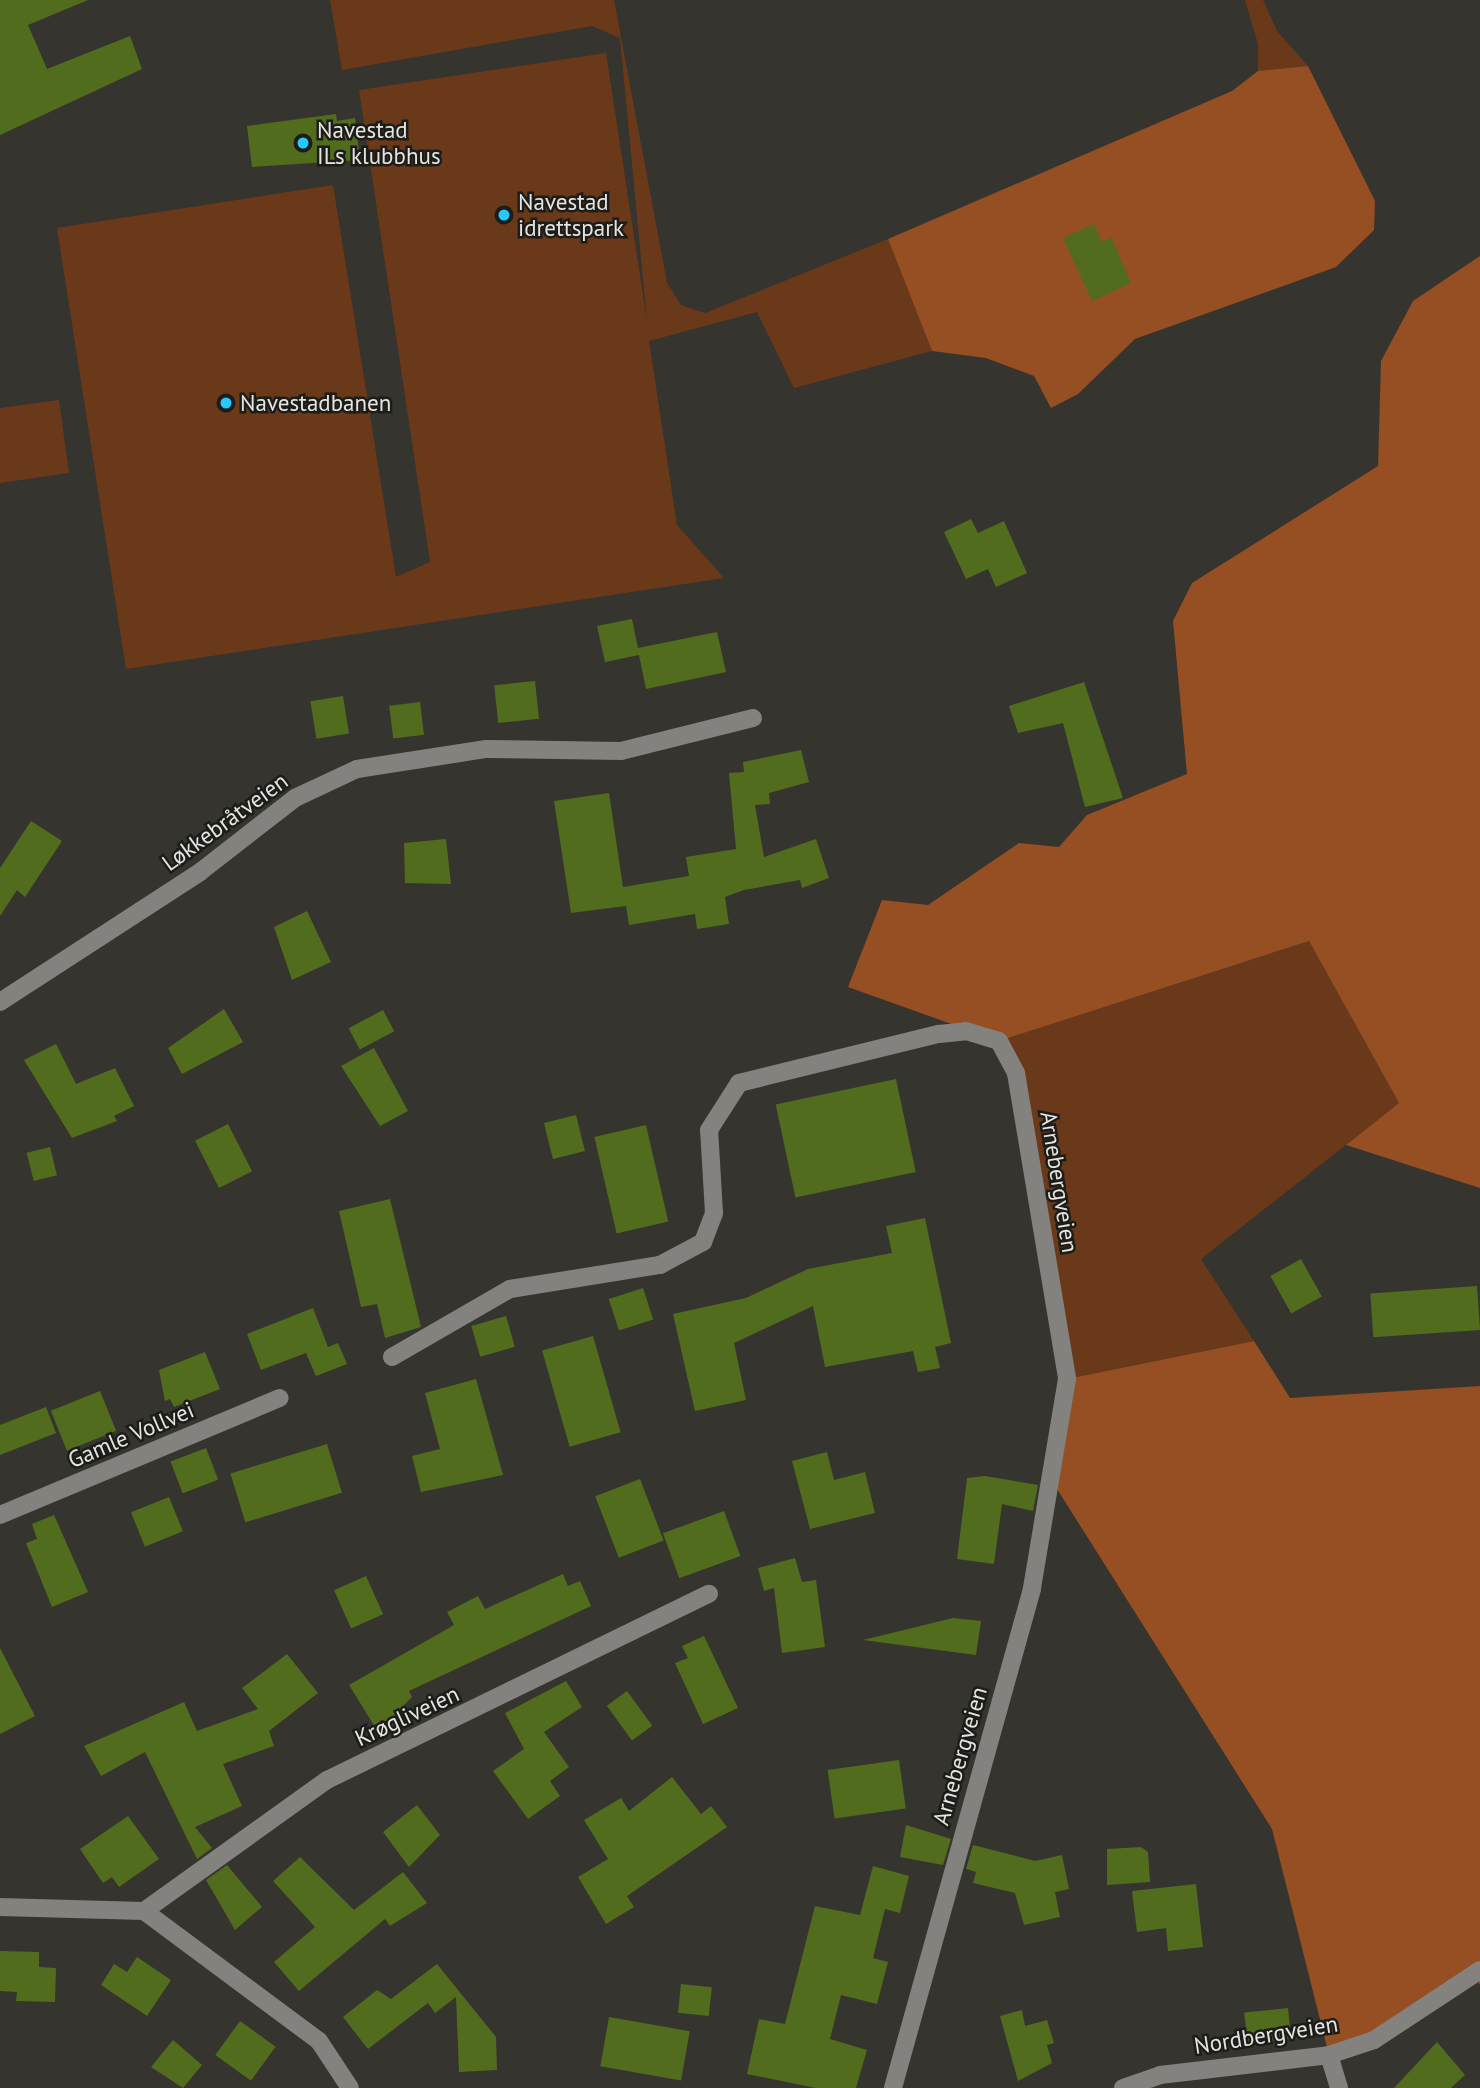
<!DOCTYPE html>
<meta charset="utf-8">
<style>
body{margin:0}
#map{position:relative;width:1480px;height:2088px;overflow:hidden;background:#35342f;font-family:"PT Sans",sans-serif}
div>[style]{position:absolute}
.green>*{inset:0;background:#6a3919}
.forest>*{inset:0;background:#954f22}
.building>*{inset:0;background:#526c1d;transform-origin:0 0}
.minor>*{height:18px;margin:-9px;padding:0 9px;transform-origin:9px;border-radius:9px;background:#83827f}
.dots>*{width:19px;height:19px;translate:-50% -50%;box-sizing:border-box;border:4px solid #1c1c19;border-radius:50%}
span{translate:-50% -50%;white-space:nowrap;text-align:center;line-height:1.15;-webkit-text-stroke:5px #1c1c19;paint-order:stroke}
.poi-label{font-size:23px;color:#e5e4e1}
.left{translate:0 -50%;text-align:left}
.street-label{font-size:23px;color:#e5e4e1}
</style>
<div id="map">
<div class="green">
<i style="clip-path:polygon(330px 0,614px 0,667px 283px,681px 305px,705px 313px,888px 239px,932px 351px,794px 388px,757px 312px,649px 341px,677px 525px,724px 578px,126px 669px,57px 228px,333px 185px,396px 577px,430px 562px,359px 90px,606px 53px,647px 321px,620px 38px,592px 26px,342px 70px)"></i>
<i style="clip-path:polygon(1245px 0,1263px 0,1277px 31px,1308px 66px,1258px 71px,1258px 44px)"></i>
<i style="clip-path:polygon(59px 400px,69px 473px,0 483px,0 408px)"></i>
<i style="clip-path:polygon(1309px 941px,1399px 1103px,1201px 1259px,1254px 1341px,1067px 1379px,1016px 1073px,999px 1041px)"></i>
</div>
<div class="forest">
<i style="clip-path:polygon(1308px 66px,1375px 201px,1374px 230px,1336px 267px,1135px 339px,1078px 394px,1051px 408px,1034px 376px,986px 358px,932px 351px,888px 239px,1232px 91px,1258px 71px)"></i>
<i style="clip-path:polygon(1480px 256px,1480px 1188px,1346px 1145px,1399px 1103px,1309px 941px,999px 1041px,848px 987px,882px 900px,928px 905px,1019px 843px,1059px 847px,1087px 815px,1187px 774px,1173px 621px,1192px 583px,1378px 466px,1381px 361px,1413px 301px)"></i>
<i style="clip-path:polygon(1254px 1341px,1290px 1398px,1480px 1386px,1480px 1985px,1474px 1975px,1431px 2006px,1329px 2055px,1272px 1829px,1050px 1478px,1067px 1379px)"></i>
</div>
<div class="building">
<i style="clip-path:polygon(0 0,88px 0,28px 25px,47px 69px,130px 36px,142px 69px,0 135px)"></i>
<i style="clip-path:polygon(336px 114px,337px 121px,355px 118px,360px 160px,252px 167px,247px 126px)"></i>
<i style="clip-path:polygon(1094px 224px,1102px 242px,1111px 237px,1131px 283px,1092px 301px,1063px 238px)"></i>
<i style="clip-path:polygon(971px 519px,978px 533px,1004px 521px,1027px 573px,996px 587px,988px 569px,966px 579px,944px 532px)"></i>
<i style="clip-path:polygon(632px 619px,638px 648px,717px 632px,726px 672px,646px 689px,639px 655px,605px 662px,597px 626px)"></i>
<i style="left:535px;top:681px;width:38px;height:41px;rotate:84deg"></i>
<i style="clip-path:polygon(1084px 682px,1123px 798px,1085px 807px,1063px 723px,1018px 733px,1009px 706px)"></i>
<i style="left:343px;top:696px;width:38px;height:33px;rotate:81deg"></i>
<i style="left:420px;top:702px;width:33px;height:31px;rotate:83deg"></i>
<i style="clip-path:polygon(801px 750px,809px 782px,769px 793px,770px 804px,755px 805px,764px 857px,816px 839px,829px 878px,802px 888px,800px 880px,744px 890px,725px 897px,729px 924px,697px 929px,695px 914px,629px 925px,625px 899px,626px 906px,571px 913px,554px 801px,609px 793px,623px 887px,689px 876px,686px 857px,736px 849px,729px 773px,744px 772px,743px 762px)"></i>
<i style="clip-path:polygon(31px 821px,62px 841px,25px 897px,17px 890px,0 916px,0 868px)"></i>
<i style="clip-path:polygon(446px 839px,451px 884px,405px 883px,404px 843px)"></i>
<i style="clip-path:polygon(307px 911px,331px 962px,292px 980px,274px 927px)"></i>
<i style="clip-path:polygon(224px 1009px,243px 1042px,182px 1074px,168px 1048px)"></i>
<i style="left:383px;top:1010px;width:24px;height:39px;rotate:62deg"></i>
<i style="clip-path:polygon(56px 1044px,76px 1084px,115px 1068px,134px 1106px,114px 1116px,117px 1121px,72px 1138px,24px 1060px)"></i>
<i style="clip-path:polygon(374px 1048px,408px 1111px,380px 1126px,341px 1066px)"></i>
<i style="left:896px;top:1079px;width:95px;height:123px;rotate:78deg"></i>
<i style="left:576px;top:1115px;width:37px;height:33px;rotate:76deg"></i>
<i style="left:228px;top:1124px;width:53px;height:37px;rotate:63deg"></i>
<i style="left:646px;top:1125px;width:99px;height:53px;rotate:77deg"></i>
<i style="left:50px;top:1147px;width:29px;height:24px;rotate:76deg"></i>
<i style="clip-path:polygon(390px 1199px,421px 1327px,385px 1338px,377px 1304px,361px 1307px,339px 1211px)"></i>
<i style="clip-path:polygon(925px 1218px,951px 1343px,935px 1347px,940px 1368px,918px 1372px,913px 1351px,825px 1367px,813px 1306px,734px 1343px,746px 1400px,695px 1411px,673px 1314px,746px 1298px,808px 1269px,892px 1253px,886px 1226px)"></i>
<i style="left:1301px;top:1259px;width:43px;height:35px;rotate:61deg"></i>
<i style="left:1477px;top:1286px;width:44px;height:107px;rotate:86deg"></i>
<i style="left:643px;top:1288px;width:33px;height:36px;rotate:72deg"></i>
<i style="clip-path:polygon(313px 1308px,328px 1347px,338px 1343px,347px 1364px,316px 1376px,306px 1353px,261px 1370px,247px 1334px)"></i>
<i style="left:506px;top:1316px;width:32px;height:36px;rotate:74deg"></i>
<i style="left:593px;top:1336px;width:100px;height:53px;rotate:74deg"></i>
<i style="clip-path:polygon(205px 1352px,220px 1389px,174px 1407px,170px 1399px,165px 1401px,159px 1370px)"></i>
<i style="clip-path:polygon(476px 1379px,503px 1475px,421px 1492px,412px 1456px,440px 1449px,425px 1393px)"></i>
<i style="left:100px;top:1391px;width:43px;height:53px;rotate:68deg"></i>
<i style="clip-path:polygon(46px 1407px,56px 1433px,0 1455px,0 1425px)"></i>
<i style="left:327px;top:1444px;width:51px;height:101px;rotate:73deg"></i>
<i style="left:206px;top:1448px;width:34px;height:38px;rotate:69deg"></i>
<i style="clip-path:polygon(827px 1452px,834px 1480px,865px 1472px,875px 1513px,810px 1529px,792px 1461px)"></i>
<i style="clip-path:polygon(985px 1476px,1038px 1485px,1033px 1511px,1002px 1504px,994px 1564px,957px 1559px,967px 1478px)"></i>
<i style="left:640px;top:1479px;width:66px;height:48px;rotate:69deg"></i>
<i style="left:169px;top:1497px;width:37px;height:41px;rotate:68deg"></i>
<i style="left:724px;top:1511px;width:48px;height:65px;rotate:70deg"></i>
<i style="clip-path:polygon(54px 1515px,88px 1592px,52px 1607px,26px 1543px,37px 1539px,32px 1524px)"></i>
<i style="clip-path:polygon(795px 1558px,802px 1582px,816px 1580px,825px 1647px,782px 1653px,774px 1588px,764px 1591px,758px 1568px)"></i>
<i style="clip-path:polygon(563px 1574px,568px 1586px,580px 1581px,591px 1606px,409px 1691px,412px 1697px,401px 1708px,408px 1719px,380px 1735px,349px 1685px,454px 1625px,447px 1612px,478px 1596px,485px 1609px)"></i>
<i style="left:366px;top:1576px;width:42px;height:35px;rotate:66deg"></i>
<i style="clip-path:polygon(953px 1618px,981px 1621px,976px 1655px,863px 1640px)"></i>
<i style="clip-path:polygon(704px 1636px,738px 1708px,703px 1724px,675px 1663px,688px 1658px,682px 1646px)"></i>
<i style="clip-path:polygon(0 1648px,35px 1716px,0 1734px)"></i>
<i style="clip-path:polygon(287px 1654px,318px 1693px,269px 1731px,274px 1746px,223px 1764px,242px 1806px,195px 1827px,212px 1848px,197px 1859px,145px 1752px,101px 1776px,84px 1746px,184px 1702px,197px 1731px,258px 1709px,242px 1688px)"></i>
<i style="clip-path:polygon(566px 1681px,582px 1707px,544px 1732px,569px 1767px,550px 1781px,560px 1796px,528px 1819px,493px 1771px,524px 1749px,505px 1713px)"></i>
<i style="left:627px;top:1691px;width:43px;height:25px;rotate:54deg"></i>
<i style="left:899px;top:1760px;width:49px;height:72px;rotate:82deg"></i>
<i style="clip-path:polygon(672px 1777px,701px 1814px,711px 1806px,727px 1827px,627px 1896px,634px 1907px,606px 1924px,578px 1877px,608px 1859px,584px 1820px,621px 1798px,629px 1811px)"></i>
<i style="clip-path:polygon(417px 1805px,440px 1835px,409px 1867px,383px 1832px)"></i>
<i style="clip-path:polygon(128px 1816px,159px 1859px,119px 1887px,112px 1877px,103px 1883px,80px 1849px)"></i>
<i style="clip-path:polygon(906px 1825px,951px 1839px,943px 1865px,900px 1857px)"></i>
<i style="clip-path:polygon(973px 1845px,1035px 1861px,1062px 1855px,1069px 1889px,1055px 1892px,1060px 1917px,1024px 1925px,1015px 1893px,973px 1883px,976px 1872px,966px 1869px)"></i>
<i style="clip-path:polygon(1141px 1847px,1148px 1852px,1150px 1882px,1107px 1885px,1107px 1849px)"></i>
<i style="clip-path:polygon(300px 1857px,354px 1910px,403px 1872px,427px 1903px,390px 1926px,385px 1919px,299px 1991px,274px 1962px,315px 1927px,273px 1881px)"></i>
<i style="clip-path:polygon(227px 1865px,262px 1907px,235px 1930px,206px 1880px)"></i>
<i style="clip-path:polygon(873px 1866px,909px 1876px,900px 1913px,885px 1909px,873px 1958px,888px 1962px,877px 2004px,841px 1995px,830px 2039px,867px 2050px,856px 2088px,816px 2088px,747px 2074px,759px 2019px,785px 2024px,815px 1906px,860px 1915px)"></i>
<i style="clip-path:polygon(1196px 1884px,1203px 1947px,1168px 1951px,1166px 1928px,1137px 1932px,1132px 1891px)"></i>
<i style="clip-path:polygon(0 1951px,39px 1952px,39px 1967px,56px 1968px,55px 2002px,16px 2001px,17px 1992px,0 1991px)"></i>
<i style="clip-path:polygon(137px 1957px,171px 1980px,147px 2016px,101px 1985px,114px 1964px,127px 1972px)"></i>
<i style="clip-path:polygon(437px 1964px,496px 2037px,497px 2070px,459px 2072px,456px 1997px,435px 2013px,428px 2003px,368px 2049px,343px 2017px,377px 1990px,391px 1999px)"></i>
<i style="left:681px;top:1984px;width:31px;height:29px;rotate:6deg"></i>
<i style="left:1288px;top:2008px;width:31px;height:44px;rotate:84deg"></i>
<i style="clip-path:polygon(1022px 2010px,1025px 2026px,1047px 2020px,1054px 2043px,1047px 2045px,1052px 2063px,1018px 2081px,1000px 2016px)"></i>
<i style="left:609px;top:2017px;width:82px;height:50px;rotate:10deg"></i>
<i style="left:240px;top:2021px;width:44px;height:42px;rotate:36deg"></i>
<i style="clip-path:polygon(173px 2040px,202px 2065px,183px 2088px,151px 2067px)"></i>
<i style="clip-path:polygon(1437px 2042px,1465px 2075px,1451px 2088px,1394px 2088px)"></i>
</div>
<div class="minor">
<i style="left:0;top:1002px;width:239px;rotate:-33deg"></i>
<i style="left:200px;top:872px;width:120px;rotate:-37.9deg"></i>
<i style="left:295px;top:798px;width:68px;rotate:-25.1deg"></i>
<i style="left:357px;top:769px;width:131px;rotate:-8.8deg"></i>
<i style="left:486px;top:749px;width:135px;rotate:0.8deg"></i>
<i style="left:621px;top:751px;width:136px;rotate:-14deg"></i>
<i style="left:392px;top:1357px;width:136px;rotate:-30deg"></i>
<i style="left:510px;top:1289px;width:152px;rotate:-9.1deg"></i>
<i style="left:660px;top:1265px;width:49px;rotate:-28.1deg"></i>
<i style="left:703px;top:1242px;width:31px;rotate:-69deg"></i>
<i style="left:714px;top:1213px;width:83px;rotate:-93.4deg"></i>
<i style="left:709px;top:1130px;width:56px;rotate:-57.4deg"></i>
<i style="left:739px;top:1083px;width:206px;rotate:-13.8deg"></i>
<i style="left:939px;top:1034px;width:27px;rotate:-6deg"></i>
<i style="left:966px;top:1031px;width:34px;rotate:17deg"></i>
<i style="left:999px;top:1041px;width:36px;rotate:62deg"></i>
<i style="left:1016px;top:1073px;width:310px;rotate:80.5deg"></i>
<i style="left:1067px;top:1379px;width:213px;rotate:99.5deg"></i>
<i style="left:1032px;top:1589px;width:518px;rotate:105.57deg"></i>
<i style="left:0;top:1515px;width:303px;rotate:-22.7deg"></i>
<i style="left:0;top:1907px;width:144px;rotate:1.6deg"></i>
<i style="left:144px;top:1911px;width:218px;rotate:36.6deg"></i>
<i style="left:319px;top:2041px;width:56px;rotate:56.6deg"></i>
<i style="left:144px;top:1911px;width:225px;rotate:-35.6deg"></i>
<i style="left:327px;top:1780px;width:425px;rotate:-26deg"></i>
<i style="left:1329px;top:2055px;width:34px;rotate:73deg"></i>
<i style="left:1123px;top:2088px;width:39px;rotate:-19deg"></i>
<i style="left:1160px;top:2075px;width:170px;rotate:-6.7deg"></i>
<i style="left:1329px;top:2055px;width:47px;rotate:-18.4deg"></i>
<i style="left:1374px;top:2040px;width:127px;rotate:-33.4deg"></i>
</div>
<div class="dots">
<i style="left:303px;top:143px;background:#25c9fe"></i>
<i style="left:504px;top:215px;background:#25c9fe"></i>
<i style="left:226px;top:403px;background:#25c9fe"></i>
</div>
<div class="poi-label">
<span class="left" style="left:317px;top:143px">Navestad<br>ILs klubbhus</span>
<span class="left" style="left:518px;top:215px">Navestad<br>idrettspark</span>
<span class="left" style="left:240px;top:403px">Navestadbanen</span>
</div>
<div class="street-label">
<span style="left:225px;top:822px;rotate:-36deg">Løkkebråtveien</span>
<span style="left:1059px;top:1182px;rotate:81deg">Arnebergveien</span>
<span style="left:131px;top:1435px;rotate:-23deg">Gamle Vollvei</span>
<span style="left:407px;top:1716px;rotate:-25deg">Krøgliveien</span>
<span style="left:960px;top:1756px;rotate:-74deg">Arnebergveien</span>
<span style="left:1266px;top:2035px;rotate:-9deg">Nordbergveien</span>
</div>
</div>
